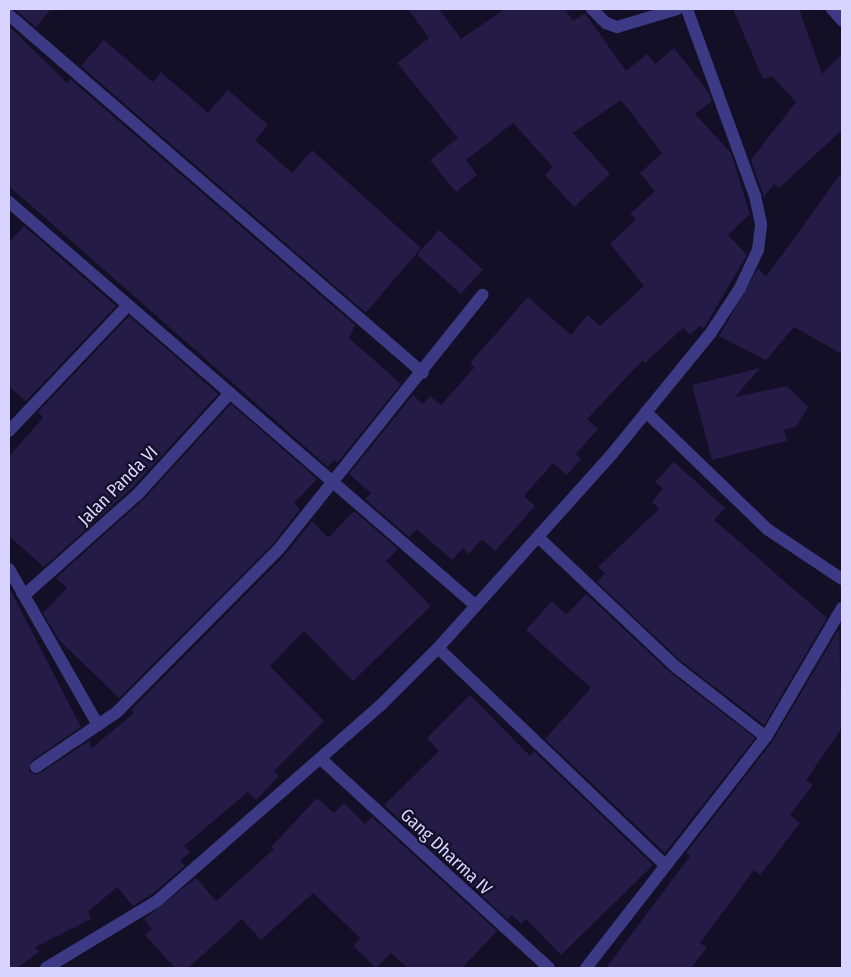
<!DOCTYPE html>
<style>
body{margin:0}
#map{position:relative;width:851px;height:977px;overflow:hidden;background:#130f26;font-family:"Fira Sans Condensed",sans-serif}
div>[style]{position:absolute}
.building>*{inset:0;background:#241b47;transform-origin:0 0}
.minor>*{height:12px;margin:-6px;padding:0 6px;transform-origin:6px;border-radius:6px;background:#3d3a85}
span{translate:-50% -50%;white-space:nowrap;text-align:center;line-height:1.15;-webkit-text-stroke:4.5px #130f26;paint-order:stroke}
.street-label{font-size:18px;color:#d9d4ff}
.frame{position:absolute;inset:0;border:10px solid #d9d4ff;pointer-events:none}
</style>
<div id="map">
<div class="building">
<i style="clip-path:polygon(14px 9px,51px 9px,36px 27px)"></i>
<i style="clip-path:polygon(408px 9px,439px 9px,461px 39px,505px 9px,565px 9px,573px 21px,585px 13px,626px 71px,647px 54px,655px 64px,674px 48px,709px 93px,712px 101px,695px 114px,731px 153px,750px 214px,728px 235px,747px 255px,704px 328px,700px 326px,690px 335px,683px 328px,645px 363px,643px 360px,587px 419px,598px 429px,576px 454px,581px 459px,567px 475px,553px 463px,524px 496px,535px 506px,495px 551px,482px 539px,469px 554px,463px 548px,452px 560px,417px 529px,409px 537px,365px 499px,371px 493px,349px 474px,413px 395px,423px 404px,430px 396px,441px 405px,475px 367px,470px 363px,528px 297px,571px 335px,588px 315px,600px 326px,644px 286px,610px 244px,636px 219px,630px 214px,655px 191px,640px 173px,662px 153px,621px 100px,573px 133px,610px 174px,574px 207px,545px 175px,553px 167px,513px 123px,466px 160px,477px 175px,456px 192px,430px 160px,458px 138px,397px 63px,429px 38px)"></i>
<i style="clip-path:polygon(733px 9px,799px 9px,822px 74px,842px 54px,842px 130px,779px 188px,774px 184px,764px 197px,751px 160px,796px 102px,772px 76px,763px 79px)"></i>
<i style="clip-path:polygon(9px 26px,67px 83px,70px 79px,355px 325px,349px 338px,401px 384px,337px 463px,334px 460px,328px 467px,9px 186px)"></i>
<i style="clip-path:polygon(104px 40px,153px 82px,161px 72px,208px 113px,228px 90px,268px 125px,255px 140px,292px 173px,312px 150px,421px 248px,366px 313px,81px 66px)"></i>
<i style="clip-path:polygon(842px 172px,842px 354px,794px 327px,766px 360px,719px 336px,758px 268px,766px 277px)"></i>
<i style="clip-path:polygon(24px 226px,116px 306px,26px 401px,9px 386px,9px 242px)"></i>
<i style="left:439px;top:230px;width:59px;height:33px;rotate:42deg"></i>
<i style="clip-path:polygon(129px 316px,218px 394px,132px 488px,44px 567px,9px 536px,9px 456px,43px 418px,38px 412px)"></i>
<i style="clip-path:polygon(760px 368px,735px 397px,787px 386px,808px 407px,797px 426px,784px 430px,787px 441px,712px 460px,692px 385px)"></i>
<i style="clip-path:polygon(231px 404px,317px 479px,294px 503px,300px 509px,272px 545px,119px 698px,59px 640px,43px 613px,67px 588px,56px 578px,144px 499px)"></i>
<i style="clip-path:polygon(674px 462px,725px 508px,714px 520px,827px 618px,764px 725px,681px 661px,597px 582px,605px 573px,598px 567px,659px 509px,652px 502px,663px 489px,655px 482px)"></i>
<i style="clip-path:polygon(354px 511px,398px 549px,386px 561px,431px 606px,353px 681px,304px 631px,270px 666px,324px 721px,274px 771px,279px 776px,256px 800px,248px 792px,184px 846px,190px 852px,180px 861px,185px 866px,152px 894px,133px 906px,117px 887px,88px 912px,91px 919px,35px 947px,39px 952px,17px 968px,9px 968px,9px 587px,81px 727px,31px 761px,29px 771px,37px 775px,89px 741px,92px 748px,134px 713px,131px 710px,284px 556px,312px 521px,328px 538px)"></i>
<i style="clip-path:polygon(586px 594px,671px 673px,755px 738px,665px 853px,545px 739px,591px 688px,526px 630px,552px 601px,566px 615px)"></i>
<i style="clip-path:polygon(839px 629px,842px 728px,806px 780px,813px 785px,790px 815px,800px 823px,760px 875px,754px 870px,700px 943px,707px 948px,691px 968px,606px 968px,690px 856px,686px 853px,772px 742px)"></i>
<i style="clip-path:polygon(470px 695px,530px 756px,534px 751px,653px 865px,561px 955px,526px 919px,521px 924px,512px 915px,508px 920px,384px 805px,439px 751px,427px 738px)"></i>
<i style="clip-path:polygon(317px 798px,334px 813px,344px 803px,365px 824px,372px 817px,497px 931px,462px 968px,407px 968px,391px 953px,376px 968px,353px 946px,360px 938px,313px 893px,261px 940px,242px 919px,188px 968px,175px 968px,145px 935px,152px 929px,144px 919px,196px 878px,216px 901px,274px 849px,271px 847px)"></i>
</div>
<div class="minor">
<i style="left:592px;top:9px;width:20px;rotate:45deg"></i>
<i style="left:606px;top:23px;width:12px;rotate:20deg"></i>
<i style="left:617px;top:27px;width:63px;rotate:-16.7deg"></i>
<i style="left:832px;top:9px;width:15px;rotate:48deg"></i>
<i style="left:9px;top:15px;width:547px;rotate:40.85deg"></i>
<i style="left:9px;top:202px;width:616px;rotate:40.85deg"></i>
<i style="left:646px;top:412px;width:168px;rotate:44deg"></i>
<i style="left:767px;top:529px;width:90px;rotate:33.7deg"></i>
<i style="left:9px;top:431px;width:173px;rotate:-46.6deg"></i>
<i style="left:538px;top:537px;width:190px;rotate:43.3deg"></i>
<i style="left:676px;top:667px;width:114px;rotate:37.9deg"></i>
<i style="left:9px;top:569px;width:180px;rotate:60.3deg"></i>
<i style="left:22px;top:593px;width:7px;rotate:-16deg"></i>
<i style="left:29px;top:591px;width:146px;rotate:-41.7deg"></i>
<i style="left:138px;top:494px;width:137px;rotate:-47.7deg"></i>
<i style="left:438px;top:648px;width:311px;rotate:43.7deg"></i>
<i style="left:321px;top:759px;width:309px;rotate:42.5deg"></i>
<i style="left:36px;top:767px;width:98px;rotate:-34.2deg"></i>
<i style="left:117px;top:712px;width:228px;rotate:-45.2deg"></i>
<i style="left:278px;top:550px;width:327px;rotate:-51.3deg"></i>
<i style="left:46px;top:968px;width:130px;rotate:-31.1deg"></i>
<i style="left:157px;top:901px;width:298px;rotate:-41.2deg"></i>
<i style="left:381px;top:705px;width:81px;rotate:-45deg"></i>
<i style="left:438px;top:648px;width:261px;rotate:-48.1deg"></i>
<i style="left:612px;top:454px;width:155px;rotate:-50.8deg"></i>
<i style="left:710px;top:334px;width:55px;rotate:-56.9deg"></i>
<i style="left:740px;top:288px;width:42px;rotate:-64.7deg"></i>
<i style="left:758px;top:250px;width:26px;rotate:-83deg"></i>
<i style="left:761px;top:224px;width:29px;rotate:-102deg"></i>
<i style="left:755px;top:196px;width:199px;rotate:-110deg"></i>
<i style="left:586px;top:968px;width:293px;rotate:-52.1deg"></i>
<i style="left:766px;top:737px;width:150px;rotate:-59.5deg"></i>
</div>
<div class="street-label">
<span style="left:118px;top:486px;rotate:-45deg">Jalan Panda VI</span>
<span style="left:446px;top:852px;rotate:43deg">Gang Dharma IV</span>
</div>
<div class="frame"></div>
</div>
